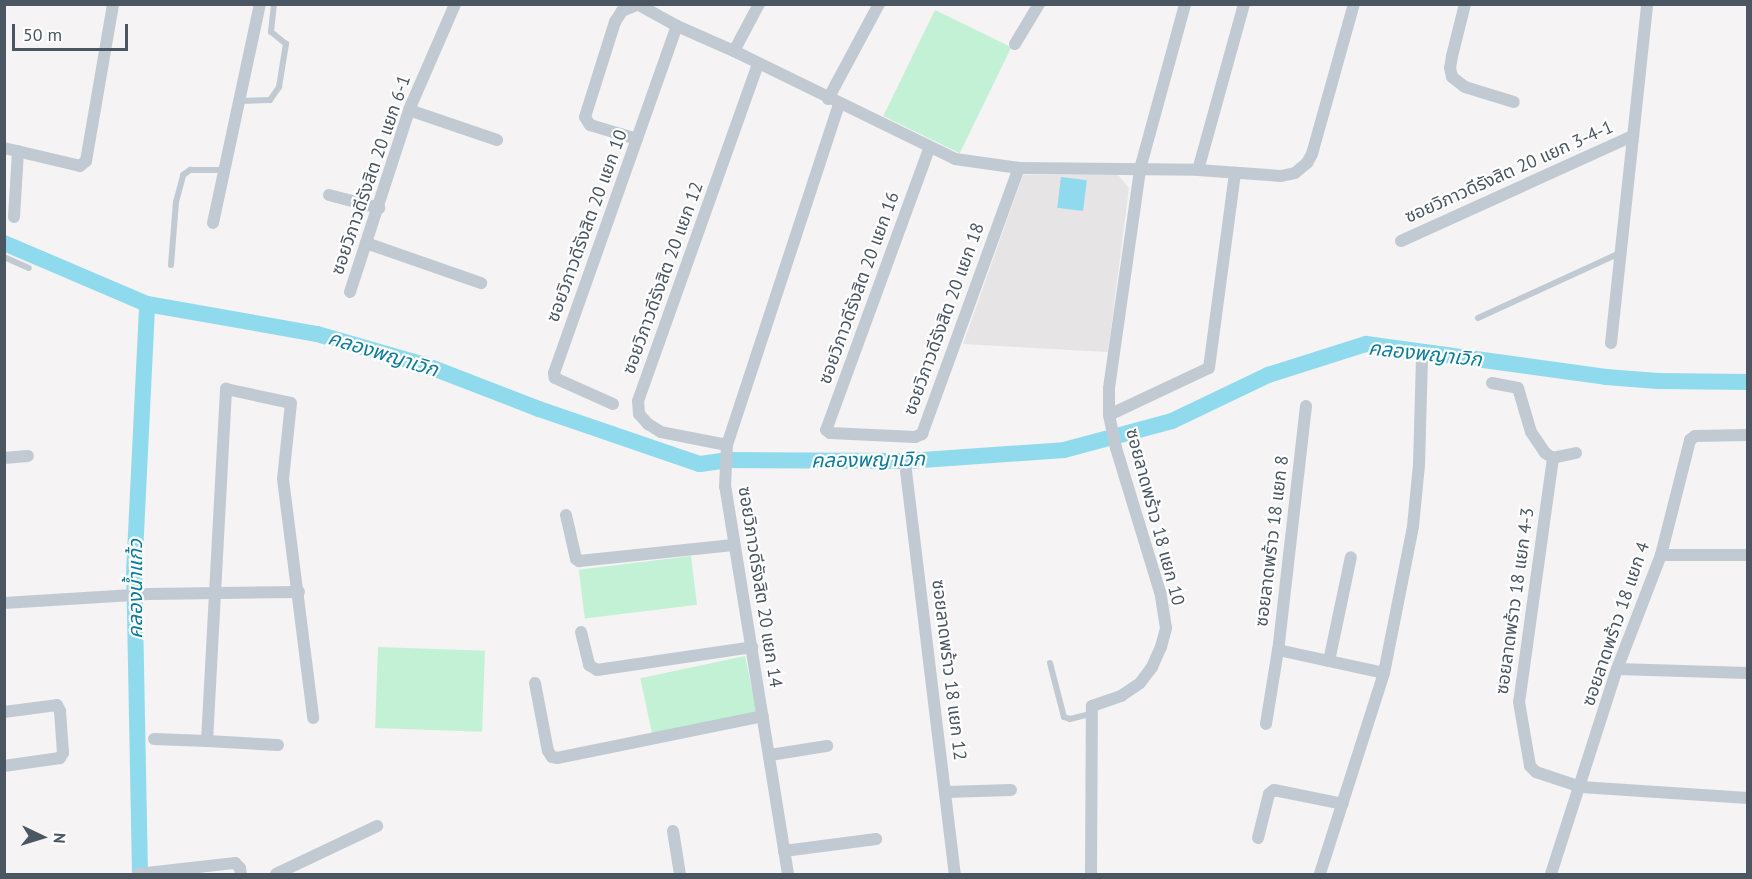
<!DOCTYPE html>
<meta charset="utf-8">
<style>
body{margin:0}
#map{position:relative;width:1752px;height:879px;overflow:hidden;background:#f5f3f3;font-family:"PT Sans","Noto Sans Thai",sans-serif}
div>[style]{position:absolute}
.education>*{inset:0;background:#e6e4e5}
.green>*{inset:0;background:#c3f1d5;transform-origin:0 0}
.water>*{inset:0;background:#90daee;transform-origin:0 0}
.canal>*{height:16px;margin:-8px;padding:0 8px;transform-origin:8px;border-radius:8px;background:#90daee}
.service>*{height:6px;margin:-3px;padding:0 3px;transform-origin:3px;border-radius:3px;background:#c1cad2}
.minor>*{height:12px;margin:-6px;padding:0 6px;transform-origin:6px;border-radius:6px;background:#c1cad2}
span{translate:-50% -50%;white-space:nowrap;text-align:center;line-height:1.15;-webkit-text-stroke:4.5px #fff;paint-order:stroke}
.street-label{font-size:18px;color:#4a5661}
.water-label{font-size:20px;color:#0c7c9b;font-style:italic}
.frame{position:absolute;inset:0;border:6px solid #4a5661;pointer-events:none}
.north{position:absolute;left:12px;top:807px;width:60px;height:60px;-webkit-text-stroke:4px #fff;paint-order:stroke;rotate:94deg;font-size:16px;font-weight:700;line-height:24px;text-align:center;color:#4a5661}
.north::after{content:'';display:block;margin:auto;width:21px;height:27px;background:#4a5661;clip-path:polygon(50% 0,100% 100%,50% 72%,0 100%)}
.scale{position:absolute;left:12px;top:24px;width:116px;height:27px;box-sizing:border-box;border:3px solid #4a5661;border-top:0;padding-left:8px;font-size:18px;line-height:21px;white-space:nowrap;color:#4a5661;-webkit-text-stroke:4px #fff;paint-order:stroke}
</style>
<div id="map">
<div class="education">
<i style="clip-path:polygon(1023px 175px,1118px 175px,1129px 188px,1108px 352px,963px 344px)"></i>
</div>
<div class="green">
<i style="left:935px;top:10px;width:85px;height:118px;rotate:26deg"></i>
<i style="left:691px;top:556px;width:49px;height:113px;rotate:83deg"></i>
<i style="left:378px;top:647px;width:107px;height:81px;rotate:2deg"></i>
<i style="left:745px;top:656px;width:58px;height:107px;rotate:78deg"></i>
</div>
<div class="water">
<i style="left:1061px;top:177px;width:26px;height:31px;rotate:7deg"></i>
</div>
<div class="canal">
<i style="left:4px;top:243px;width:155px;rotate:23.1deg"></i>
<i style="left:147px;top:304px;width:173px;rotate:10deg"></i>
<i style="left:317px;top:334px;width:112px;rotate:16deg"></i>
<i style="left:425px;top:365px;width:122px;rotate:21.1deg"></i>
<i style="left:539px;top:409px;width:170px;rotate:18.9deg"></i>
<i style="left:700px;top:464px;width:27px;rotate:-8deg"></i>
<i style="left:727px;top:460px;width:181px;rotate:0.3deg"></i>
<i style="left:908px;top:461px;width:156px;rotate:-4deg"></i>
<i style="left:1064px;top:450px;width:112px;rotate:-15deg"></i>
<i style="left:1172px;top:421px;width:106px;rotate:-25.6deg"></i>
<i style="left:1268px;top:375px;width:103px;rotate:-17.6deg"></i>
<i style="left:1366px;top:344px;width:242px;rotate:7.8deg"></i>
<i style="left:1606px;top:377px;width:52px;rotate:4.4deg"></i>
<i style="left:1658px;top:381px;width:90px;rotate:0.6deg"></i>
<i style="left:140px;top:874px;width:300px;rotate:-91.1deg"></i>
<i style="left:134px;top:574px;width:270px;rotate:-87.2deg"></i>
</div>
<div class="service">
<i style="left:240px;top:101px;width:30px;rotate:-2deg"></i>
<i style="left:270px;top:100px;width:16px;rotate:-55deg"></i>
<i style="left:279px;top:87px;width:44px;rotate:-80.8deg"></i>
<i style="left:286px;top:44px;width:19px;rotate:-141deg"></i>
<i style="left:271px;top:32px;width:27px;rotate:-84deg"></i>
<i style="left:4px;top:257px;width:27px;rotate:24deg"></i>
<i style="left:171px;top:265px;width:63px;rotate:-85.5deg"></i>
<i style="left:176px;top:202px;width:28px;rotate:-75deg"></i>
<i style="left:183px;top:175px;width:9px;rotate:-36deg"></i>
<i style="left:190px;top:170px;width:35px"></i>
<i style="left:1478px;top:318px;width:156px;rotate:-24.6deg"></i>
<i style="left:1050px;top:663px;width:56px;rotate:75.5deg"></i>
<i style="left:1064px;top:717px;width:6px;rotate:18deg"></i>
<i style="left:1070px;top:719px;width:21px;rotate:-14deg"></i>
</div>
<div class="minor">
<i style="left:1465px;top:4px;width:54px;rotate:104deg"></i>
<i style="left:1452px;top:56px;width:12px;rotate:99deg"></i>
<i style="left:1450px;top:68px;width:9px;rotate:77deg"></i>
<i style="left:1452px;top:77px;width:16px;rotate:38deg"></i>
<i style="left:1465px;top:87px;width:51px;rotate:17deg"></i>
<i style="left:639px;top:5px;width:43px;rotate:28.9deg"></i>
<i style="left:677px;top:26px;width:62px;rotate:23.7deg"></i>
<i style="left:734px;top:51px;width:246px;rotate:26deg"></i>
<i style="left:955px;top:159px;width:65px;rotate:8deg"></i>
<i style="left:1019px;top:168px;width:179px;rotate:0.6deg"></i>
<i style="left:1198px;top:170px;width:83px;rotate:4.1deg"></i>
<i style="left:1281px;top:176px;width:14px;rotate:-12deg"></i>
<i style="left:1295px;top:173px;width:16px;rotate:-40deg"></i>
<i style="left:1307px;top:163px;width:10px;rotate:-61deg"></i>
<i style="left:1312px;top:154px;width:156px;rotate:-74.4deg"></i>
<i style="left:1015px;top:44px;width:47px;rotate:-59deg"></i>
<i style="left:734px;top:51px;width:53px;rotate:-62deg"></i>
<i style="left:828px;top:99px;width:108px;rotate:-61.8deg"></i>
<i style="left:409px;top:110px;width:93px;rotate:18.8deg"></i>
<i style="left:637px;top:139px;width:49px;rotate:-163.4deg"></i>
<i style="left:590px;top:125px;width:9px;rotate:-122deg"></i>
<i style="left:585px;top:117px;width:100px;rotate:-72.5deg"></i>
<i style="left:615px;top:22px;width:13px;rotate:-58deg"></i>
<i style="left:622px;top:11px;width:18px;rotate:-22deg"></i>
<i style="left:4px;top:148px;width:78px;rotate:13.3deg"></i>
<i style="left:80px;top:166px;width:8px;rotate:-40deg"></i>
<i style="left:86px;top:161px;width:159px;rotate:-80.2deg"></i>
<i style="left:929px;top:149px;width:299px;rotate:110.1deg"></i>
<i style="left:826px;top:430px;width:5px;rotate:37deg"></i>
<i style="left:830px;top:433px;width:85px;rotate:2.7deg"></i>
<i style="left:915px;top:437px;width:8px;rotate:-23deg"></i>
<i style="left:922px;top:434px;width:283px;rotate:-70deg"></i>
<i style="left:1198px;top:170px;width:172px;rotate:-74.5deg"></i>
<i style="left:329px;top:195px;width:52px;rotate:14.6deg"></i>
<i style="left:14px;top:217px;width:66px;rotate:-86.5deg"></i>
<i style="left:213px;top:223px;width:224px;rotate:-77.9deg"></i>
<i style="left:1401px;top:241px;width:255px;rotate:-24.4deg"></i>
<i style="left:366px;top:243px;width:122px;rotate:19.2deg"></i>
<i style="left:350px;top:292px;width:191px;rotate:-72deg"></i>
<i style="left:409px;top:110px;width:116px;rotate:-66.5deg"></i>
<i style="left:1611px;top:343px;width:341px;rotate:-83.9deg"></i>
<i style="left:1492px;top:383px;width:26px;rotate:11deg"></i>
<i style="left:1518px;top:388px;width:46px;rotate:73.5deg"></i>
<i style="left:1531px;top:432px;width:25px;rotate:56deg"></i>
<i style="left:1545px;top:453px;width:9px;rotate:32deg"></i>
<i style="left:613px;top:404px;width:64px;rotate:-155.9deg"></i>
<i style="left:555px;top:378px;width:5px;rotate:-101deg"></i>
<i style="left:554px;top:373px;width:368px;rotate:-70.5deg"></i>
<i style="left:1306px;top:406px;width:246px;rotate:96.5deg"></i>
<i style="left:1278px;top:650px;width:108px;rotate:12.2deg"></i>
<i style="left:1384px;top:673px;width:211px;rotate:107.7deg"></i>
<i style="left:1109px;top:415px;width:110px;rotate:-25.2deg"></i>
<i style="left:1209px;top:368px;width:197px;rotate:-82.4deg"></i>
<i style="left:727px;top:445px;width:67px;rotate:-168.9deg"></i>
<i style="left:661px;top:432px;width:15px;rotate:-148deg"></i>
<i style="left:648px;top:424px;width:13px;rotate:-132deg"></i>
<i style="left:639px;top:414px;width:13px;rotate:-94deg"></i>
<i style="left:638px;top:401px;width:358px;rotate:-70.4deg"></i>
<i style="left:1576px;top:453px;width:24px;rotate:168deg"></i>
<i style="left:1553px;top:458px;width:246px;rotate:97.9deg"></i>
<i style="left:1519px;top:702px;width:65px;rotate:80.2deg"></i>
<i style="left:1530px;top:766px;width:8px;rotate:45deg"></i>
<i style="left:1536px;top:772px;width:47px;rotate:18.4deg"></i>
<i style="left:1581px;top:787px;width:167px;rotate:3.8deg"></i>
<i style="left:4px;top:458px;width:24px;rotate:-5deg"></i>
<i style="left:906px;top:471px;width:406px;rotate:83.1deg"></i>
<i style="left:566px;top:515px;width:45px;rotate:77.2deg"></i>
<i style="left:576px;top:559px;width:4px;rotate:34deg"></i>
<i style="left:579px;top:561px;width:155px;rotate:-5.9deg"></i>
<i style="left:1661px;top:555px;width:87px"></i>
<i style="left:4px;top:603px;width:145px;rotate:-3.6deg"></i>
<i style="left:149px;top:594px;width:150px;rotate:-0.8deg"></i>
<i style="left:581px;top:632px;width:34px;rotate:76deg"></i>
<i style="left:589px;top:665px;width:9px;rotate:32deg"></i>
<i style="left:597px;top:670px;width:157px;rotate:-8.4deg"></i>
<i style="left:1329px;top:661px;width:106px;rotate:-78.1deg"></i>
<i style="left:1617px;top:669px;width:131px;rotate:1.7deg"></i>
<i style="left:1384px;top:673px;width:150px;rotate:-78.8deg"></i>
<i style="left:1413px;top:526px;width:61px;rotate:-84.4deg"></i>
<i style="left:1419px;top:465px;width:106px;rotate:-88.4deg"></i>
<i style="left:535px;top:683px;width:69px;rotate:79.2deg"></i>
<i style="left:548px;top:751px;width:7px;rotate:56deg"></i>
<i style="left:552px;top:757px;width:5px;rotate:11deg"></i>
<i style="left:557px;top:758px;width:210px;rotate:-11.5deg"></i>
<i style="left:4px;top:712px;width:53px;rotate:-7.5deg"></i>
<i style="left:57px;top:705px;width:7px;rotate:63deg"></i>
<i style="left:60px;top:711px;width:42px;rotate:85.9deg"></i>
<i style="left:63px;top:753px;width:6px;rotate:121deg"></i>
<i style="left:60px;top:758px;width:57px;rotate:171.9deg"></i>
<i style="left:1266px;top:724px;width:75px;rotate:-80.8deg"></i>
<i style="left:154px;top:739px;width:53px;rotate:2.2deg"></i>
<i style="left:278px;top:745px;width:71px;rotate:-176.8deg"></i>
<i style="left:207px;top:741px;width:353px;rotate:-86.9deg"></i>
<i style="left:226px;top:389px;width:66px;rotate:12.2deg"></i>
<i style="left:291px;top:403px;width:76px;rotate:96deg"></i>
<i style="left:283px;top:479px;width:241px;rotate:82.8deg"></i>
<i style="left:770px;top:755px;width:58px;rotate:-9deg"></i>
<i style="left:946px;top:792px;width:65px;rotate:-1.8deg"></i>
<i style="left:673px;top:831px;width:44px;rotate:80.8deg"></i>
<i style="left:1258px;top:838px;width:45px;rotate:-76deg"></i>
<i style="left:1269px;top:794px;width:6px;rotate:-39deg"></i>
<i style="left:1274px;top:790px;width:70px;rotate:11.5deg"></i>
<i style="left:784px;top:851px;width:93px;rotate:-7.4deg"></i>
<i style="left:138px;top:874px;width:98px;rotate:-6.5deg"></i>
<i style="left:235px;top:863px;width:7px;rotate:45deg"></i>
<i style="left:240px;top:868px;width:6px;rotate:81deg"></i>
<i style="left:276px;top:874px;width:112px;rotate:-25.4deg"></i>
<i style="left:788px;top:874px;width:392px;rotate:-99.2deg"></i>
<i style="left:725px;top:487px;width:42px;rotate:-87.3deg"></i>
<i style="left:727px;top:445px;width:359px;rotate:-71.8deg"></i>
<i style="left:1091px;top:874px;width:168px;rotate:-89.7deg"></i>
<i style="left:1092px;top:706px;width:31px;rotate:-19deg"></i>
<i style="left:1121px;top:696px;width:23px;rotate:-34deg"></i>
<i style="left:1140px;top:683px;width:20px;rotate:-53deg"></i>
<i style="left:1152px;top:667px;width:22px;rotate:-66deg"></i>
<i style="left:1161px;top:647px;width:20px;rotate:-75deg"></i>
<i style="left:1166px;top:628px;width:36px;rotate:-99deg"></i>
<i style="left:1160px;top:592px;width:151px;rotate:-107deg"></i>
<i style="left:1116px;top:448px;width:34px;rotate:-102deg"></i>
<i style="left:1109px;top:415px;width:27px;rotate:-90deg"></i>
<i style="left:1109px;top:388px;width:221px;rotate:-81.9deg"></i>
<i style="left:1140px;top:169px;width:171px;rotate:-74.7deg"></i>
<i style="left:1551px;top:874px;width:215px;rotate:-72.2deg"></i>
<i style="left:1617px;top:669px;width:122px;rotate:-68.9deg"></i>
<i style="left:1661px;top:555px;width:119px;rotate:-75.8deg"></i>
<i style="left:1690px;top:440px;width:6px;rotate:-39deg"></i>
<i style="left:1695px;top:436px;width:53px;rotate:-1.1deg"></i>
</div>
<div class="street-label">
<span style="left:1509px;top:172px;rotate:-24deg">ซอยวิภาวดีรังสิต 20 แยก 3-4-1</span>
<span style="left:371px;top:175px;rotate:-71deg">ซอยวิภาวดีรังสิต 20 แยก 6-1</span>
<span style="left:587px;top:226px;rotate:-70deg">ซอยวิภาวดีรังสิต 20 แยก 10</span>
<span style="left:663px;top:278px;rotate:-70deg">ซอยวิภาวดีรังสิต 20 แยก 12</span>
<span style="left:859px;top:288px;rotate:-70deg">ซอยวิภาวดีรังสิต 20 แยก 16</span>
<span style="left:944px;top:319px;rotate:-70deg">ซอยวิภาวดีรังสิต 20 แยก 18</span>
<span style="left:1155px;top:517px;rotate:75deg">ซอยลาดพร้าว 18 แยก 10</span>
<span style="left:1272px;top:541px;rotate:-83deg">ซอยลาดพร้าว 18 แยก 8</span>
<span style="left:760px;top:587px;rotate:81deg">ซอยวิภาวดีรังสิต 20 แยก 14</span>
<span style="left:1515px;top:601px;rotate:-82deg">ซอยลาดพร้าว 18 แยก 4-3</span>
<span style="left:1616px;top:624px;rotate:-71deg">ซอยลาดพร้าว 18 แยก 4</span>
<span style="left:949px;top:670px;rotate:83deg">ซอยลาดพร้าว 18 แยก 12</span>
</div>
<div class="water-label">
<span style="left:383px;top:354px;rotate:17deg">คลองพญาเวิก</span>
<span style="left:1425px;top:354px;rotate:6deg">คลองพญาเวิก</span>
<span style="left:868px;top:460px;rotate:-1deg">คลองพญาเวิก</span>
<span style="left:135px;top:589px;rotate:-90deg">คลองน้ำแก้ว</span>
</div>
<div class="frame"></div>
<div class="north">N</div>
<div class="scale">50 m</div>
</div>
